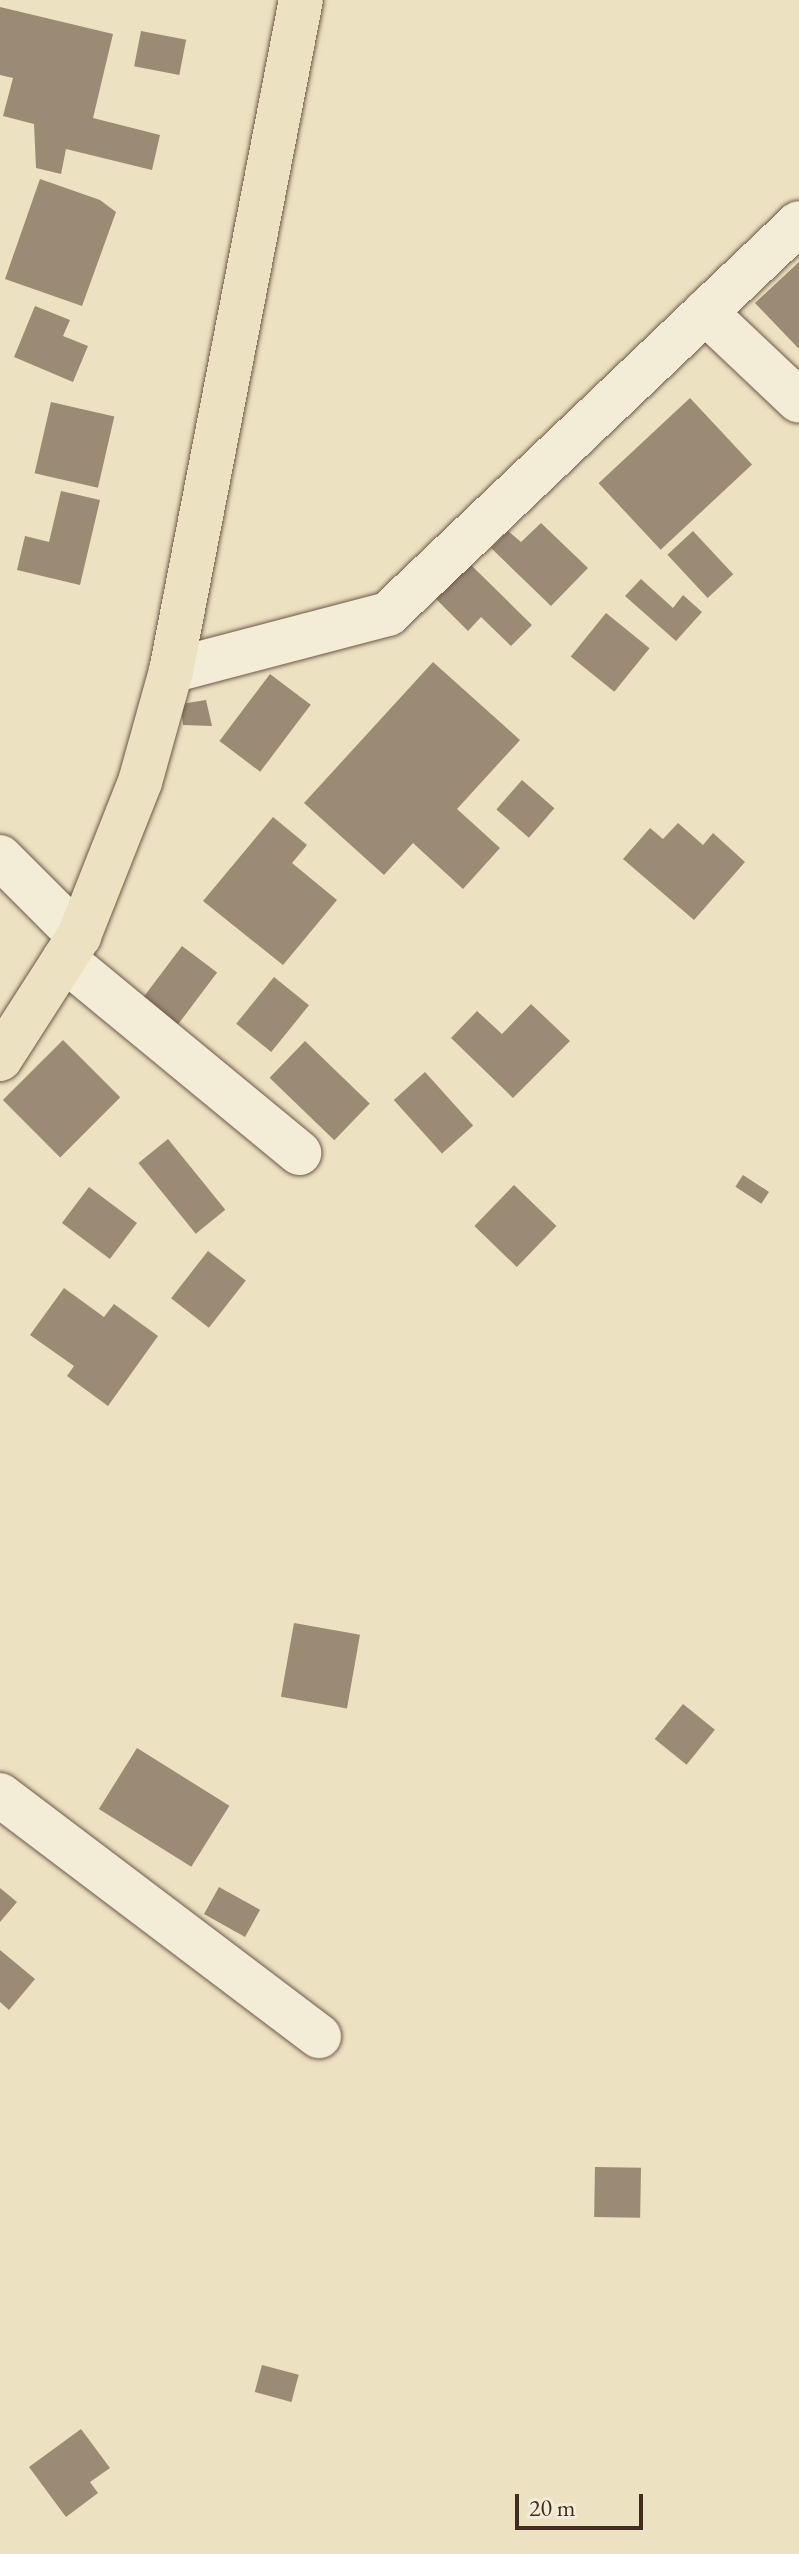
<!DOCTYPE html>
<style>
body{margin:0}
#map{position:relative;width:799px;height:2554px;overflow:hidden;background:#ece1c0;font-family:"EB Garamond",serif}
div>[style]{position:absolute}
.building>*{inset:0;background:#9b8a74;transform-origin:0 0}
.roads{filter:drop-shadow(0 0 2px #6d584a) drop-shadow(0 0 2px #6d584a)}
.minor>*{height:44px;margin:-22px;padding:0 22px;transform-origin:22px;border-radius:22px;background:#f3ecd6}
.major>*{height:44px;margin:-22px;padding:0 22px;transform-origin:22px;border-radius:22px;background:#ece1c0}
span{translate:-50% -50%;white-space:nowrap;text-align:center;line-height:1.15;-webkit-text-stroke:6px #f3ecd6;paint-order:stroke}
.scale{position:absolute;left:515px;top:2494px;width:128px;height:36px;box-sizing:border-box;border:4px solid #432b22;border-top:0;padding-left:10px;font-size:24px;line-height:28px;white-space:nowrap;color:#432b22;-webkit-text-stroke:6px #f3ecd6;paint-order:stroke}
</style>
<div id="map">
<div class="building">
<i style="clip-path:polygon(0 7px,113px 34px,93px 118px,160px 135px,152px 170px,66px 149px,61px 174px,36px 168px,34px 124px,3px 116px,13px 78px,0 75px)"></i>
<i style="left:141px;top:31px;width:46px;height:36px;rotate:11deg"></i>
<i style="clip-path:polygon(40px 179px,100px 200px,116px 212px,82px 306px,5px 279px)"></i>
<i style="clip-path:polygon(799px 262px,799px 349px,755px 303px)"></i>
<i style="clip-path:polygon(35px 306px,70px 320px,63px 336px,88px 346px,73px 382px,14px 357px)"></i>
<i style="left:690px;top:398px;width:91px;height:125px;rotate:47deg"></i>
<i style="left:51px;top:402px;width:65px;height:73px;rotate:13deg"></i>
<i style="clip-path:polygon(61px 491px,100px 500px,80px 585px,17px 570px,25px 536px,49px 542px)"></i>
<i style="clip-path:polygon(541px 523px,588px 568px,551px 606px,491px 548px,508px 531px,521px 542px)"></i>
<i style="left:693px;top:531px;width:59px;height:35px;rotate:47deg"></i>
<i style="clip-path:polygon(470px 564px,532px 625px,511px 646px,481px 617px,468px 631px,436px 599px)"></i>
<i style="clip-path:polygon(641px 579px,673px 608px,683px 595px,702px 612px,676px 641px,625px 596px)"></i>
<i style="left:606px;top:613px;width:56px;height:56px;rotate:39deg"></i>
<i style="clip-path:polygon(433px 662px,520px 740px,457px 809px,500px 848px,463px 889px,413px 843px,384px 875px,304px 803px)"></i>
<i style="left:270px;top:674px;width:51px;height:84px;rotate:37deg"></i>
<i style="clip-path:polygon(206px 700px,212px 726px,183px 725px,181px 704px)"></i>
<i style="left:522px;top:780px;width:43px;height:39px;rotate:41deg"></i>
<i style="clip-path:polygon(273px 817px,307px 845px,292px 863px,337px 900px,283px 965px,203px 901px)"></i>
<i style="clip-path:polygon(678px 823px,703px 845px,713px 833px,745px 862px,694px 920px,623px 859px,650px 828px,663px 839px)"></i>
<i style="left:182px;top:946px;width:44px;height:76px;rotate:37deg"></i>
<i style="left:274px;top:977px;width:45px;height:60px;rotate:39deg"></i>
<i style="clip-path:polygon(531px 1004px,570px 1041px,513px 1098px,451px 1038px,477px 1011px,502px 1034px)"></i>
<i style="left:63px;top:1040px;width:81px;height:85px;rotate:45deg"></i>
<i style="left:305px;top:1041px;width:90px;height:51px;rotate:44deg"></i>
<i style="left:425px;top:1072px;width:72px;height:42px;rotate:48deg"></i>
<i style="left:168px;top:1139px;width:91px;height:38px;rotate:51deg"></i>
<i style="left:743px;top:1175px;width:31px;height:14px;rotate:33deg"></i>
<i style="left:514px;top:1185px;width:59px;height:57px;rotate:44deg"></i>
<i style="left:89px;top:1187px;width:60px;height:45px;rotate:37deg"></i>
<i style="left:208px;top:1251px;width:48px;height:60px;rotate:38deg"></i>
<i style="clip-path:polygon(64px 1288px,104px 1317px,114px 1304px,158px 1336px,108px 1406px,67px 1376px,74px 1366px,30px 1335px)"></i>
<i style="left:294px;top:1623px;width:67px;height:75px;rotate:10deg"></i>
<i style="left:683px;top:1704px;width:41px;height:45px;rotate:39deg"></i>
<i style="left:137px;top:1748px;width:109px;height:72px;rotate:32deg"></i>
<i style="left:219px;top:1887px;width:47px;height:31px;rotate:29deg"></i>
<i style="clip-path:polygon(0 1888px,17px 1902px,0 1922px)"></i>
<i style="clip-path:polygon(0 1950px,35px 1979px,9px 2010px,0 2002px)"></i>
<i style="left:595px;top:2167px;width:46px;height:50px;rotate:1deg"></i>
<i style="left:262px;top:2365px;width:38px;height:28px;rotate:15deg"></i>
<i style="clip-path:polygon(81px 2429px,110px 2468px,90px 2482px,98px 2493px,66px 2517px,29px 2467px)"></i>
</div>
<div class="roads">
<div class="minor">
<i style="left:705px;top:312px;width:129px;rotate:43.4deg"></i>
<i style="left:171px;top:671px;width:224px;rotate:-14.7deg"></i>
<i style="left:388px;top:614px;width:567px;rotate:-43.57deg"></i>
<i style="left:0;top:857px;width:112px;rotate:45deg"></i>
<i style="left:64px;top:959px;width:305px;rotate:39.5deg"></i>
<i style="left:0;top:1795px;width:400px;rotate:37.1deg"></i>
</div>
<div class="major">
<i style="left:0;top:1059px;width:146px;rotate:-57.3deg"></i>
<i style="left:79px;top:936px;width:166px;rotate:-68.4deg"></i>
<i style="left:140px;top:782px;width:115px;rotate:-74.4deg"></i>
<i style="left:171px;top:671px;width:683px;rotate:-79.04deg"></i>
</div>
</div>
<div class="scale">20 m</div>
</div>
